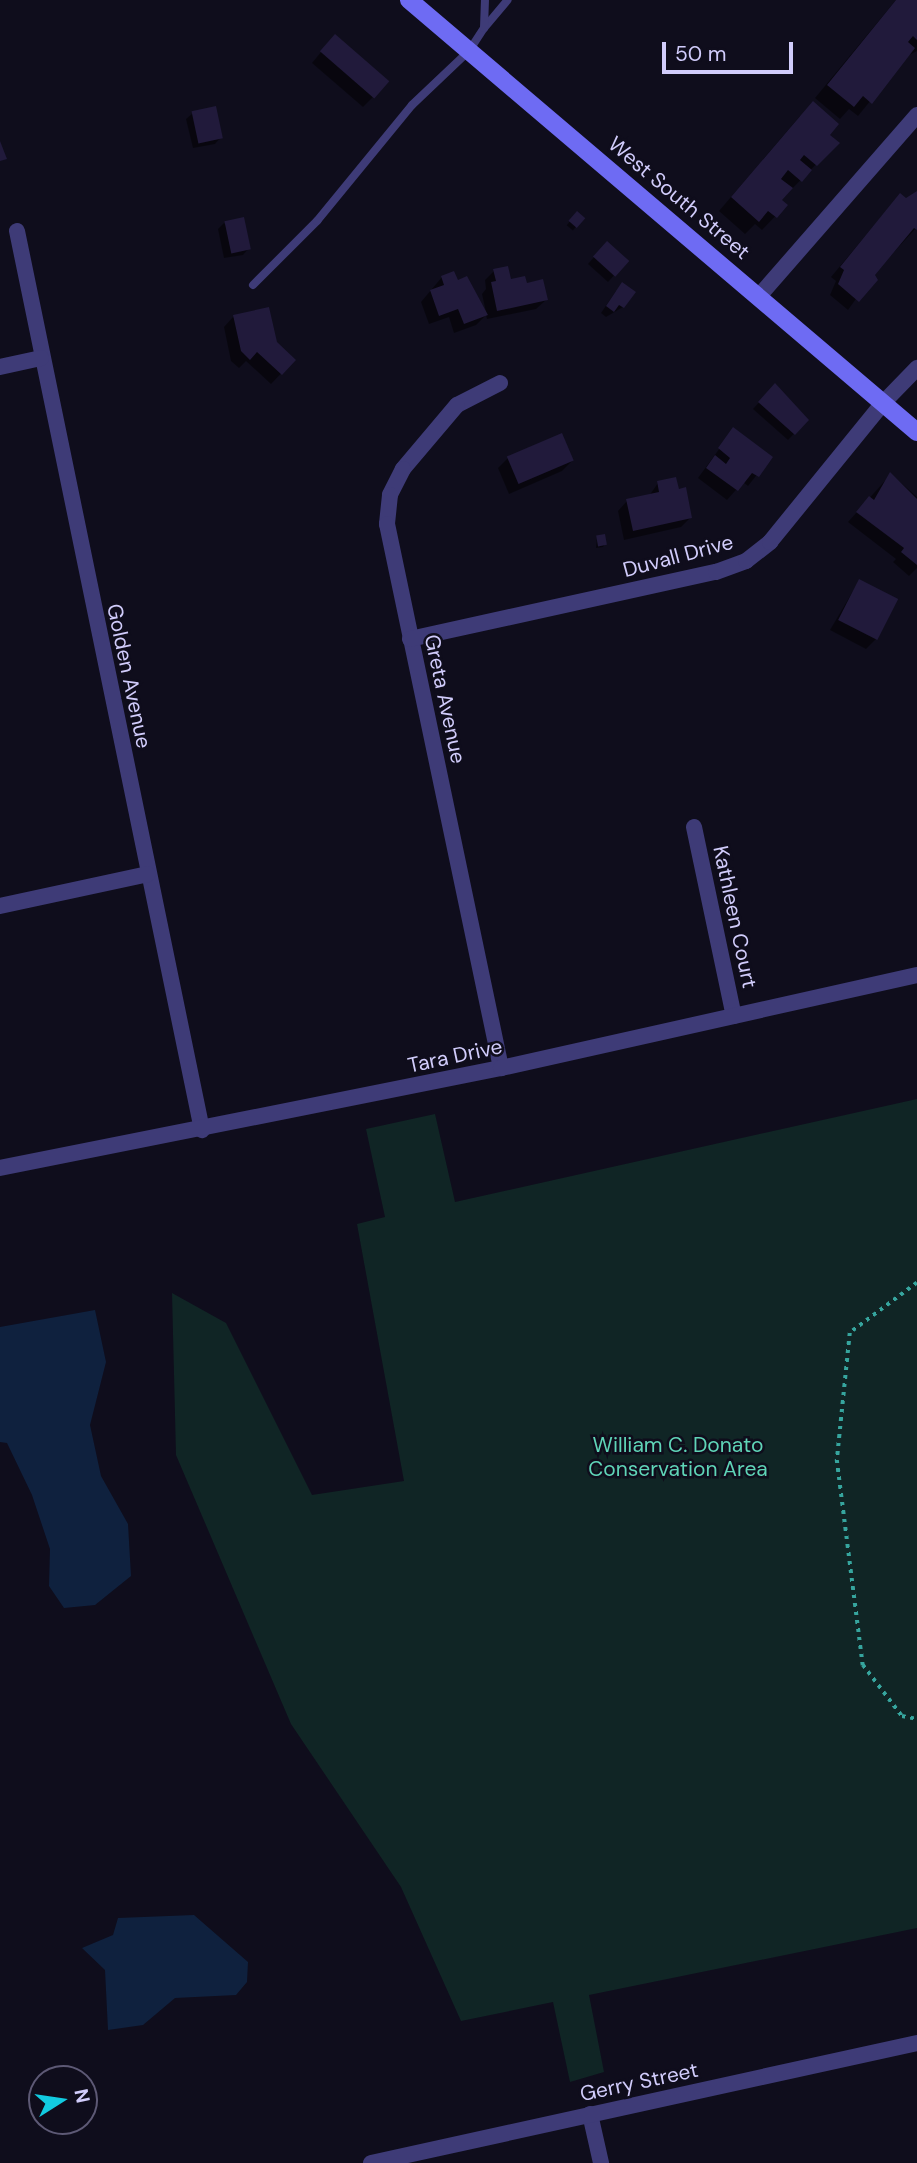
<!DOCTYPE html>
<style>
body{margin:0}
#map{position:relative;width:917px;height:2163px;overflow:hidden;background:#0f0d1c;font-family:"DM Sans",sans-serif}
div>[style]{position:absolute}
.green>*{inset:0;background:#102525}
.water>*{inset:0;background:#0f213e}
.shadow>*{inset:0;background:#0007;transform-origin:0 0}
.building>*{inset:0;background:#211a3b;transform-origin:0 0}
.path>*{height:3.5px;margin-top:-1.75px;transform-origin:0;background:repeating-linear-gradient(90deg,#36a59e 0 3.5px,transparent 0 8.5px)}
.lane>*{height:8px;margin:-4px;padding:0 4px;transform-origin:4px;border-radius:4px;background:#3e3b77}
.street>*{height:16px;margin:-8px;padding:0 8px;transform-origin:8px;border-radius:8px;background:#3e3b77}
.secondary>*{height:18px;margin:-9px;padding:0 9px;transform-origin:9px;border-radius:9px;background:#6e6bf3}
span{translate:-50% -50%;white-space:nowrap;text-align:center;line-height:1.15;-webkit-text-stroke:5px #0f0d1c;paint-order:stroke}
.street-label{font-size:21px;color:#d1ccfb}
.park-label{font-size:21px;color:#5fd4b7}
.north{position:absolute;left:28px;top:2065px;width:70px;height:70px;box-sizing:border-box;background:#0f0d1c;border:2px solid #5d5975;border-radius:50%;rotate:78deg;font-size:19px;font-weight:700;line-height:28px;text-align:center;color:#d1ccfb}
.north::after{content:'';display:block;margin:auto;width:24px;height:32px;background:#12cbe1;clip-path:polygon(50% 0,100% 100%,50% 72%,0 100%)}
.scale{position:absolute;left:662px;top:42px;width:131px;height:32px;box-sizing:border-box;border:4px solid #d1ccfb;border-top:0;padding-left:9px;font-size:21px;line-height:24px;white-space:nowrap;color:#d1ccfb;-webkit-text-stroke:5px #0f0d1c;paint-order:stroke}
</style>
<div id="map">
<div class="green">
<i style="clip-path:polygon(917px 1099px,917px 1928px,589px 1995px,604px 2072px,570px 2082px,553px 2002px,461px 2021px,401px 1887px,291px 1724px,176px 1455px,172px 1293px,226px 1323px,312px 1495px,404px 1481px,357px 1224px,385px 1217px,366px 1129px,435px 1114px,455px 1202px)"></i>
</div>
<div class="water">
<i style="clip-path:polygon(95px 1310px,106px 1362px,90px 1425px,101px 1476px,128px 1524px,131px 1576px,95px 1605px,64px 1608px,49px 1586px,50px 1549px,32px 1495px,7px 1443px,0 1442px,0 1327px)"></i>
<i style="clip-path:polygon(194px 1915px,248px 1962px,247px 1982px,236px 1995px,175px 1998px,143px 2025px,108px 2030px,105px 1970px,82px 1948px,113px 1935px,118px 1918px)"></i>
</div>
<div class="shadow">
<i style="clip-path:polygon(896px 0,917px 0,917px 51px,907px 56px,858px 116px,849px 109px,840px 119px,815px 98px)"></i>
<i style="clip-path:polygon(326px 46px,373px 97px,363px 107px,312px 63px)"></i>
<i style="clip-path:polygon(193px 113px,221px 137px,215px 144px,193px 148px,186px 119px)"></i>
<i style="clip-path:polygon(800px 116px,837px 143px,780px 201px,786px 205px,762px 230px,755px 224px,745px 234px,719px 211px)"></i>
<i style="clip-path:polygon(917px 196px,917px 227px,873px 275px,848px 310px,830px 295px,836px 281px,831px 277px,891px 205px)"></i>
<i style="left:577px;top:213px;width:8px;height:16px;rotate:40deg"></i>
<i style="clip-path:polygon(224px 223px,249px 248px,243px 255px,224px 258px,218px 229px)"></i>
<i style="clip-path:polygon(601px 249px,627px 261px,608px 282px,588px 264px)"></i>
<i style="clip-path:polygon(494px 271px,546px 300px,536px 309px,487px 319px,486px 315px,476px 325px,454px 333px,449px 317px,429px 324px,421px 302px,442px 277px,457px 282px,486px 312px,482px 294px,486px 289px,485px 280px)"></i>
<i style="clip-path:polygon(616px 291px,623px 307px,606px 317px,601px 313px)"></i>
<i style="clip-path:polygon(233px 317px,294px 360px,271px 384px,246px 361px,239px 368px,231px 361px,224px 327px)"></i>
<i style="clip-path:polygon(769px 391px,807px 420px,788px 440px,753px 409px)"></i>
<i style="clip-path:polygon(733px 430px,771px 457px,748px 486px,743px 482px,727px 500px,698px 478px)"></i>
<i style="clip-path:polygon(508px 458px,572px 461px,562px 471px,509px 494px,498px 468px)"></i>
<i style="clip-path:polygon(891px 474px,917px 497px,917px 568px,909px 576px,893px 562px,896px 559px,848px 522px)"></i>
<i style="clip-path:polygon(658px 483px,678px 491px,691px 517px,681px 527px,624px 540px,618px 511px,627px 501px,649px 496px)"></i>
<i style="clip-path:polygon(597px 537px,605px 544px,603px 547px,596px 548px)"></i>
<i style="clip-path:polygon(859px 581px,876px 639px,866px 649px,830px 630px)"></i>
</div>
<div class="building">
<i style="clip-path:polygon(896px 0,917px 0,917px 40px,913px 36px,908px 42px,915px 48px,872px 104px,863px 96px,854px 107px,827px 85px)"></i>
<i style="left:335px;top:34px;width:72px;height:23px;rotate:41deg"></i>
<i style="clip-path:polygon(813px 101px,839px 124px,830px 135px,840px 143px,817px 166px,804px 155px,800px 160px,812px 170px,802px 182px,788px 170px,781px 179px,793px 188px,782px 200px,788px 205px,777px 218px,768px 211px,759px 222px,731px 197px)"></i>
<i style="left:216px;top:106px;width:33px;height:25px;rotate:78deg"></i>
<i style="clip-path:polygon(0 141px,7px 159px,0 161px)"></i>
<i style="clip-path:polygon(917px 191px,917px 230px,914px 228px,875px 275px,878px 280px,859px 302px,838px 284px,844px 270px,840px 267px,900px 193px,906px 198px)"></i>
<i style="left:577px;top:211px;width:11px;height:13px;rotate:41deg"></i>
<i style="left:244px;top:217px;width:33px;height:20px;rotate:78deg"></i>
<i style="left:607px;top:241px;width:30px;height:21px;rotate:42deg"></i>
<i style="clip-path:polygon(508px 266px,511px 279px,525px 276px,527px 283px,543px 279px,548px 300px,497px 311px,491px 282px,496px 281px,493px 269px)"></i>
<i style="clip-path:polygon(454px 271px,458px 280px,467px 276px,488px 315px,464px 324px,458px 309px,439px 316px,430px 290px,444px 285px,441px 276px)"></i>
<i style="clip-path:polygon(622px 282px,636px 292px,624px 308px,619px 305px,614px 312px,606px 306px)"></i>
<i style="clip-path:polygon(269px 307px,277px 342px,296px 360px,282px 375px,257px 352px,250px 360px,241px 351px,233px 315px)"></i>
<i style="clip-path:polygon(775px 383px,809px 420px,795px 435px,758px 402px)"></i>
<i style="clip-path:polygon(733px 427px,773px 457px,759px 477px,752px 473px,738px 491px,706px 468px,715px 455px,726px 464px,730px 458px,718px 448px)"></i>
<i style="left:562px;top:433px;width:30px;height:60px;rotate:67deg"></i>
<i style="clip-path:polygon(890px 472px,917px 499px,917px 565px,901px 552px,904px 548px,856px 512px,869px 496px,874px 500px)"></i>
<i style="clip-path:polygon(676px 477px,679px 489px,686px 487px,692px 518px,633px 531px,626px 499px,659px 492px,657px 481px)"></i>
<i style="left:605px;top:534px;width:11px;height:9px;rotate:80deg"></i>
<i style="left:859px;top:579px;width:44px;height:46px;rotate:27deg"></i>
</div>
<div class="path">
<i style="left:917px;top:1283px;width:84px;rotate:143.3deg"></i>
<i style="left:850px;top:1333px;width:128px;rotate:95.8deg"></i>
<i style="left:837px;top:1460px;width:207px;rotate:82.8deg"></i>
<i style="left:863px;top:1665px;width:64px;rotate:52.6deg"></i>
<i style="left:902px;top:1716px;width:15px;rotate:11deg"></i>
</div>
<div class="lane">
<i style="left:485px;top:27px;width:35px;rotate:-50deg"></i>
<i style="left:253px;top:285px;width:91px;rotate:-45deg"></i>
<i style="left:317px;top:221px;width:150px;rotate:-50.7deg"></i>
<i style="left:412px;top:105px;width:79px;rotate:-43.5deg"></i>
<i style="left:469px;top:51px;width:27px;rotate:-57deg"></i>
<i style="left:484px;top:28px;width:28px;rotate:-88deg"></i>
</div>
<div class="street">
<i style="left:17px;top:231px;width:918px;rotate:78.37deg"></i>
<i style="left:760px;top:295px;width:239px;rotate:-48.9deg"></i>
<i style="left:0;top:367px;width:42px;rotate:-12.4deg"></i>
<i style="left:500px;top:383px;width:48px;rotate:152.9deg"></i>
<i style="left:457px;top:405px;width:84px;rotate:130.2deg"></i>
<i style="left:403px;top:469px;width:29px;rotate:117deg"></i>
<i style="left:390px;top:495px;width:29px;rotate:96deg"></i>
<i style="left:387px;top:524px;width:556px;rotate:78.16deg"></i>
<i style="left:410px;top:639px;width:313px;rotate:-12.4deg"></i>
<i style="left:716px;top:572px;width:32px;rotate:-20deg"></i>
<i style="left:746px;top:561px;width:31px;rotate:-38deg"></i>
<i style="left:770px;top:542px;width:179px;rotate:-50.9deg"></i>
<i style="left:883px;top:403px;width:49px;rotate:-45.8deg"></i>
<i style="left:694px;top:827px;width:193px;rotate:78.1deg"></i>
<i style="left:0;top:906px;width:151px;rotate:-12.2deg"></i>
<i style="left:0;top:1168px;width:511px;rotate:-11.29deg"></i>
<i style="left:501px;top:1068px;width:426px;rotate:-12.6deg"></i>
<i style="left:590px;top:2114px;width:50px;rotate:77.3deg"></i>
<i style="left:371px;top:2163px;width:559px;rotate:-12.4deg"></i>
</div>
<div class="secondary">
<i style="left:409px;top:0;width:667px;rotate:40.38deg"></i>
</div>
<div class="street-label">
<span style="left:679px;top:198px;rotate:40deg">West South Street</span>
<span style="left:678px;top:556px;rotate:-15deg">Duvall Drive</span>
<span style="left:129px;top:676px;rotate:78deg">Golden Avenue</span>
<span style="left:445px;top:699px;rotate:78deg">Greta Avenue</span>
<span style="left:735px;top:917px;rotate:78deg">Kathleen Court</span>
<span style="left:455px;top:1056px;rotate:-12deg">Tara Drive</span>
<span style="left:639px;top:2082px;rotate:-12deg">Gerry Street</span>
</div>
<div class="park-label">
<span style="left:678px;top:1457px">William C. Donato<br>Conservation Area</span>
</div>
<div class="north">N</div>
<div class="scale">50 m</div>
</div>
